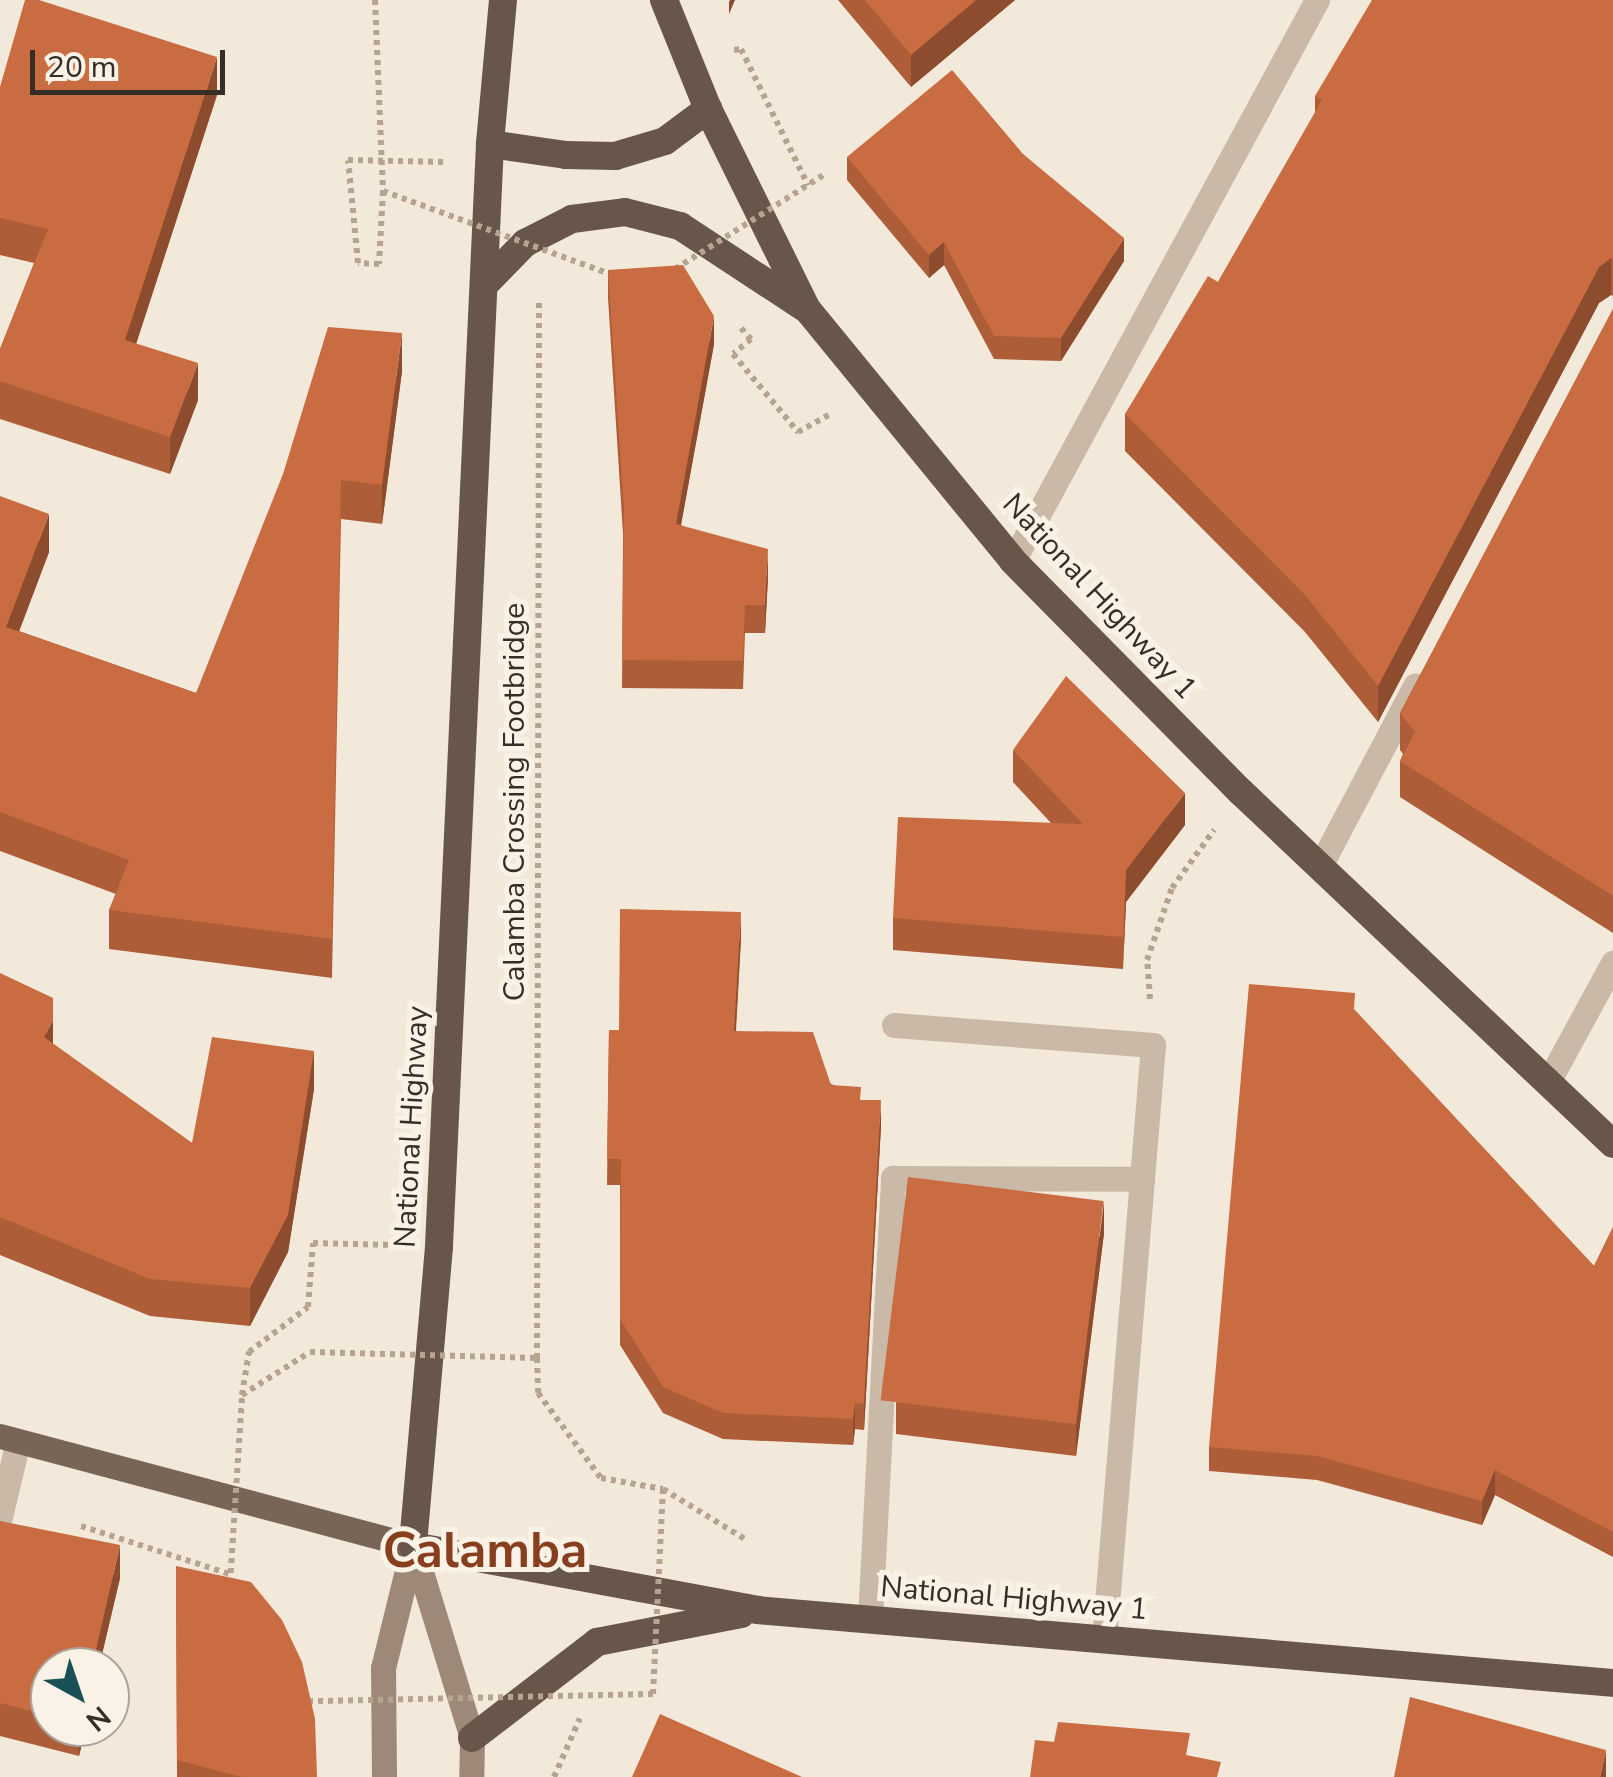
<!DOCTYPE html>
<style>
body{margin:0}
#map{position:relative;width:1613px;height:1777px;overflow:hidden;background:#f2e9da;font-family:"Nunito Sans",sans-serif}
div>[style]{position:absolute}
.path>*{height:6px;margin-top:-3px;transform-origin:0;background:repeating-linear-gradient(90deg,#b6a390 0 5px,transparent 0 10px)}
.service>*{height:25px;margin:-12.5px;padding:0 12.5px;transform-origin:12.5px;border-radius:12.5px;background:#cab9a6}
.minor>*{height:25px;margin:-12.5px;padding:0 12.5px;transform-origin:12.5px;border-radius:12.5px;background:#cab9a6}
.secondary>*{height:25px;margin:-12.5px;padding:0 12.5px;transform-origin:12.5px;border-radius:12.5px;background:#9e8877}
.primary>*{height:25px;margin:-12.5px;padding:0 12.5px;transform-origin:12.5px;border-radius:12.5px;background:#796557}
.trunk>*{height:28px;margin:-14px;padding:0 14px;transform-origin:14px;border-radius:14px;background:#68564a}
.path-bridge>*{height:6px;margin-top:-3px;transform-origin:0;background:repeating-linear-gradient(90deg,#b6a390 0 5px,transparent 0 10px)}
.wall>*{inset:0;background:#ad5d38}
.shaded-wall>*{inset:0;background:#8d4c2e}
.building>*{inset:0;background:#c96c41;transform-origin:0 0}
span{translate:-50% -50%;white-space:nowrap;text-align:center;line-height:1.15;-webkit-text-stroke:10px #faf2e6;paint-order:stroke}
.street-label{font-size:30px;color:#362d27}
.town-label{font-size:50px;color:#873f1e;font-weight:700}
.north{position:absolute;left:30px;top:1647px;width:100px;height:100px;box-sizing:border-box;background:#faf2e6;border:2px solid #aca39a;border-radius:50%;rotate:140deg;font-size:28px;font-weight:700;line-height:40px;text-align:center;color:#362d27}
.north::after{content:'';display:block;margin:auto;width:35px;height:45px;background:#1b5059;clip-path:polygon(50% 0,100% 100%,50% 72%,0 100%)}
.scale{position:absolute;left:30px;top:50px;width:195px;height:45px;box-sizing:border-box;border:5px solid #362d27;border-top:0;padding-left:12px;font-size:30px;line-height:35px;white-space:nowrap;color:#362d27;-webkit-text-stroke:8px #faf2e6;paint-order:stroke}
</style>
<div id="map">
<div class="path">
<i style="left:734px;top:50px;width:7px;rotate:-8deg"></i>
<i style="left:741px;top:49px;width:152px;rotate:63.8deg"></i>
<i style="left:383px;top:191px;width:73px;rotate:93.1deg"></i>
<i style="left:379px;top:264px;width:21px;rotate:-177deg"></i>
<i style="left:358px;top:263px;width:103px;rotate:-95.5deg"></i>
<i style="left:348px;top:160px;width:96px;rotate:1.2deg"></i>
<i style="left:741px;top:328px;width:15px;rotate:48deg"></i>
<i style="left:751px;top:339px;width:23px;rotate:140deg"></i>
<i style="left:733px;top:354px;width:102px;rotate:50.2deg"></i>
<i style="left:798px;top:432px;width:39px;rotate:-29deg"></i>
<i style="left:1150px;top:999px;width:39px;rotate:-94deg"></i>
<i style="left:1147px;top:960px;width:76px;rotate:-70.9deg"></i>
<i style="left:1172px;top:888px;width:72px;rotate:-54.1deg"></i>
<i style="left:537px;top:1358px;width:1060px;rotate:-89.89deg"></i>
<i style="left:242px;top:1395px;width:44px;rotate:-80.8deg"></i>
<i style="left:249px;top:1352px;width:74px;rotate:-37.3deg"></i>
<i style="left:308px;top:1307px;width:64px;rotate:-85.5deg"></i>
<i style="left:313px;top:1243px;width:81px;rotate:1.4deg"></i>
<i style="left:663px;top:1489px;width:96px;rotate:31.4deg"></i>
<i style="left:81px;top:1526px;width:157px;rotate:17.9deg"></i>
<i style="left:554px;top:1777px;width:64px;rotate:-66.2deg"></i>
</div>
<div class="service">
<i style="left:1320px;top:866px;width:204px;rotate:-62.2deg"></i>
<i style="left:894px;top:1025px;width:260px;rotate:4.4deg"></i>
<i style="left:1153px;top:1045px;width:597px;rotate:94.71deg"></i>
<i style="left:1548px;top:1082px;width:136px;rotate:-61.4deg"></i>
<i style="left:0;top:1517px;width:78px;rotate:-76.7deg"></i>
<i style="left:870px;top:1619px;width:442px;rotate:-87deg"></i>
<i style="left:893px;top:1178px;width:249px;rotate:0.2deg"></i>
</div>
<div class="minor">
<i style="left:1013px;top:561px;width:638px;rotate:-61.55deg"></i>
</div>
<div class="secondary">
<i style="left:413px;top:1546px;width:201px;rotate:72.9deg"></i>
<i style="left:472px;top:1738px;width:39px;rotate:91deg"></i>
<i style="left:384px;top:1777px;width:109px;rotate:-90.5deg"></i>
<i style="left:383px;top:1668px;width:126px;rotate:-76.2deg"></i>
</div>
<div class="primary">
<i style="left:0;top:1436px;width:427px;rotate:14.9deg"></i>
</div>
<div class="trunk">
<i style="left:503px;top:0;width:145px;rotate:95.2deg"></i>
<i style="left:490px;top:144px;width:1104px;rotate:92.65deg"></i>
<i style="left:439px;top:1247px;width:300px;rotate:95deg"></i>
<i style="left:413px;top:1546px;width:350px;rotate:10.5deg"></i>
<i style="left:757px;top:1610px;width:859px;rotate:4.87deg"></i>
<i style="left:664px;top:0;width:118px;rotate:68deg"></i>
<i style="left:708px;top:109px;width:223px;rotate:63.7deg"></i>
<i style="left:807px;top:309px;width:325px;rotate:50.7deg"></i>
<i style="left:1013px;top:561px;width:325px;rotate:45.4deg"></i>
<i style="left:1241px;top:792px;width:512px;rotate:43.42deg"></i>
<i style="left:490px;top:144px;width:77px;rotate:8.2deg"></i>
<i style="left:566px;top:155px;width:49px;rotate:1.2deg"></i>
<i style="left:615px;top:156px;width:52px;rotate:-16.7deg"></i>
<i style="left:665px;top:141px;width:54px;rotate:-36.7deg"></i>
<i style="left:486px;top:283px;width:56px;rotate:-45.7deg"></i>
<i style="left:525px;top:243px;width:53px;rotate:-27.1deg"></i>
<i style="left:572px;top:219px;width:53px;rotate:-7.5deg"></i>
<i style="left:625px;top:212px;width:57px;rotate:14.3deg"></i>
<i style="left:680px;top:226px;width:149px;rotate:33.3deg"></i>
<i style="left:472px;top:1738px;width:158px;rotate:-37.5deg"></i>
<i style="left:597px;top:1642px;width:147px;rotate:-11deg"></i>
</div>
<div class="path-bridge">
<i style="left:375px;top:0;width:191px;rotate:87.6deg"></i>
<i style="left:383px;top:191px;width:247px;rotate:20.1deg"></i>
<i style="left:675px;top:269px;width:180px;rotate:-32.3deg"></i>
<i style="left:230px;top:1583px;width:188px;rotate:-86.3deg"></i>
<i style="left:242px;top:1395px;width:80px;rotate:-32.3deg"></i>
<i style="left:310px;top:1352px;width:227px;rotate:1.5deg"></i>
<i style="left:537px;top:1358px;width:35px;rotate:88deg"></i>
<i style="left:538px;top:1393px;width:106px;rotate:53.5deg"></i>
<i style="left:601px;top:1478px;width:63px;rotate:10.1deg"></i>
<i style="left:663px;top:1489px;width:205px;rotate:92.8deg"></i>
<i style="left:653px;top:1694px;width:343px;rotate:178.8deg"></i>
</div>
<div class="wall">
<i style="clip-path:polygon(838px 0,1015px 0,911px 87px)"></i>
<i style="clip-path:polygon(1613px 0,1613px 296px,1611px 295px,1599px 303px,1378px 722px,1305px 632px,1125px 451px,1125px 414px,1218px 282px,1315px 113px,1315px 96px)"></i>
<i style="clip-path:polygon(0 87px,217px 95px,136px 344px,198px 400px,170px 474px,0 419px,0 349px,34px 263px,0 255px)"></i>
<i style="clip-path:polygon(1023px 154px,1124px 261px,1061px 361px,994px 359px,944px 265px,929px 278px,847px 180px,847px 157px)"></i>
<i style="clip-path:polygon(608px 270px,714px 344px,681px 525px,768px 577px,765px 633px,745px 633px,743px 689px,622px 688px,623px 534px,608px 298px)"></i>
<i style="clip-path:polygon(1613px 309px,1613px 933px,1400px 797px,1400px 761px,1403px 754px,1400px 750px,1400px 713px)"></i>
<i style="clip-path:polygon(402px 371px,382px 524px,341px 519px,332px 978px,109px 949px,109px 910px,116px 894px,0 851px,0 496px,49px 552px,19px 631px,196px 693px)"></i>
<i style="clip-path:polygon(1013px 750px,1185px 825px,1126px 902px,1123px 969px,893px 950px,893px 918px,1051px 823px,1013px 782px)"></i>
<i style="clip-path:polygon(741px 938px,736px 1031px,860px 1100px,881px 1126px,864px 1430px,855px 1429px,853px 1445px,723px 1439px,663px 1413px,620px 1345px,620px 1185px,607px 1185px,609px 1030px,619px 1030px)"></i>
<i style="clip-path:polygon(0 973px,53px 1044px,192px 1143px,314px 1089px,288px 1252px,250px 1326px,150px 1316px,0 1255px)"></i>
<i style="clip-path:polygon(1355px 1011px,1594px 1266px,1613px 1227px,1613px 1557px,1495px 1495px,1482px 1525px,1317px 1480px,1209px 1471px,1209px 1447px)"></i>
<i style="clip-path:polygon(1104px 1233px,1076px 1456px,896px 1434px,896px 1402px)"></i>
<i style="clip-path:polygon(0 1521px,120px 1578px,99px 1667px,50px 1667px,50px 1727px,86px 1727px,79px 1756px,0 1736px)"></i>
<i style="clip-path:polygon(176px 1566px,317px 1777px,177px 1777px)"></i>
</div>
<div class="shaded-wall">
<i style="clip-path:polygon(730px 0,735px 0,729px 14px,729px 2px)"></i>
<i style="clip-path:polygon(976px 0,1015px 0,911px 87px,911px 55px)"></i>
<i style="clip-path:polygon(217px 57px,217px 95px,125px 378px,125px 340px)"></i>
<i style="clip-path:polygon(1124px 238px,1124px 261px,1061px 361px,1061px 338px)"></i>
<i style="clip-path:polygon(944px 242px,944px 265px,929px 278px,929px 255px)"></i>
<i style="clip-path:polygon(1611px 258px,1611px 295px,1599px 303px,1378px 722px,1378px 686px,1599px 267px)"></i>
<i style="clip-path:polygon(714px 316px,714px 344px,676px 552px,676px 524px)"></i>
<i style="clip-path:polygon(402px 333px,402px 371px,382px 524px,382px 485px)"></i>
<i style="clip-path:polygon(198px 363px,198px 400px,170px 474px,170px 437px)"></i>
<i style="clip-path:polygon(49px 514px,49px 552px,6px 666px,6px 627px)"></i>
<i style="clip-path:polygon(768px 549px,768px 577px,765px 633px,765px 605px)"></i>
<i style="clip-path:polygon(1185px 793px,1185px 825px,1126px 902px,1123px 969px,1126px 870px)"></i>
<i style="clip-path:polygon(741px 912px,741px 938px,734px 1057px,734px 1031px)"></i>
<i style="clip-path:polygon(53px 1020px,53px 1057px,44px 1037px)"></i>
<i style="clip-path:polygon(314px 1051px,314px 1089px,288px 1252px,250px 1326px,250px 1288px)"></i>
<i style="clip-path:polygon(881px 1100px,881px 1126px,864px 1430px,864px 1404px)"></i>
<i style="clip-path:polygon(1104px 1201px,1104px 1233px,1076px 1456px,1076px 1423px)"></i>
<i style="clip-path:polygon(855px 1403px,855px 1429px,853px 1445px,853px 1419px)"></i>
<i style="clip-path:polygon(1495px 1470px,1495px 1495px,1482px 1525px,1482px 1501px)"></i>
<i style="clip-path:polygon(120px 1545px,120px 1578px,99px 1667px,92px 1667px)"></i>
<i style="clip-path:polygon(79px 1727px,86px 1727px,79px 1756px)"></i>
<i style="clip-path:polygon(1606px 1750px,1606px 1777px,1600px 1777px)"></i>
</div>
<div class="building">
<i style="clip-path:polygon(25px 0,39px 0,217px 57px,125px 340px,198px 363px,170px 437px,0 381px,0 349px,48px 229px,0 218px,0 87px)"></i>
<i style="clip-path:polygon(865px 0,976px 0,911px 55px)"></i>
<i style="clip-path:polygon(1372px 0,1613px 0,1613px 259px,1611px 258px,1599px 267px,1378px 686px,1305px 595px,1125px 414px,1208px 276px,1218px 282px,1322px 100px,1315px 96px)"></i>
<i style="clip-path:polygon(952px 70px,1023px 154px,1124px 238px,1061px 338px,994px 336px,944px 242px,929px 255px,847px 157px)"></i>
<i style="clip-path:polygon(683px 265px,714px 316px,676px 524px,768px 549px,765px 605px,745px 605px,743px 661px,622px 660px,624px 509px,608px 270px)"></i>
<i style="clip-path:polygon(1613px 309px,1613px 896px,1400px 761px,1415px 732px,1400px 713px)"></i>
<i style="clip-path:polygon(328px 327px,402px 333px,382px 485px,341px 480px,332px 939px,109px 910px,129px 860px,0 812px,0 496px,49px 514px,6px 627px,196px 693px,283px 474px)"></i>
<i style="clip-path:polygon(1066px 676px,1185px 793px,1126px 870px,1123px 937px,893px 918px,898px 817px,1083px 824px,1013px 750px)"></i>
<i style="clip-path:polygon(620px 909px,741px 912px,734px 1031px,813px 1032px,831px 1085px,861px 1087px,860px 1100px,881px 1100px,864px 1404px,855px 1403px,853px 1419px,723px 1413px,663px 1387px,620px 1319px,621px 1159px,607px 1159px,609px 1030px,619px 1030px)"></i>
<i style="clip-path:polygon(0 973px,53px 998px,53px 1020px,44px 1037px,192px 1143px,212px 1037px,314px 1051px,288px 1215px,250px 1288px,150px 1279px,0 1217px)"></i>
<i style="clip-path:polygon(1249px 984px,1355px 993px,1354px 1009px,1594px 1266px,1613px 1227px,1613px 1532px,1495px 1470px,1482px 1501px,1317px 1456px,1209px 1447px)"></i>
<i style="left:908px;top:1177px;width:197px;height:225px;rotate:7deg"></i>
<i style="clip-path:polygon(0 1521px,120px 1545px,92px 1667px,50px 1667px,50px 1716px,0 1703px)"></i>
<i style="clip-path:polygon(176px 1566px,251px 1582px,282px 1620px,302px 1662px,315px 1719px,317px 1777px,242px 1777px,177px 1760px)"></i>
<i style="clip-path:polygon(1410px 1697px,1606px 1750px,1600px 1777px,1394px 1777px)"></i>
<i style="clip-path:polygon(660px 1714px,802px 1777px,632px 1777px)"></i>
<i style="clip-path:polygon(1058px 1722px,1190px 1733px,1186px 1755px,1221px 1762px,1217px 1777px,1030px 1777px,1035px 1740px,1054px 1742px)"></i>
</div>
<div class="street-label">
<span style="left:1099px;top:597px;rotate:47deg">National Highway 1</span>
<span style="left:515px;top:802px;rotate:-90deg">Calamba Crossing Footbridge</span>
<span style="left:412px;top:1127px;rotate:-87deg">National Highway</span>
<span style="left:1014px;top:1599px;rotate:5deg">National Highway 1</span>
</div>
<div class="town-label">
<span style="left:485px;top:1551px">Calamba</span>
</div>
<div class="north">N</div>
<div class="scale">20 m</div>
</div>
